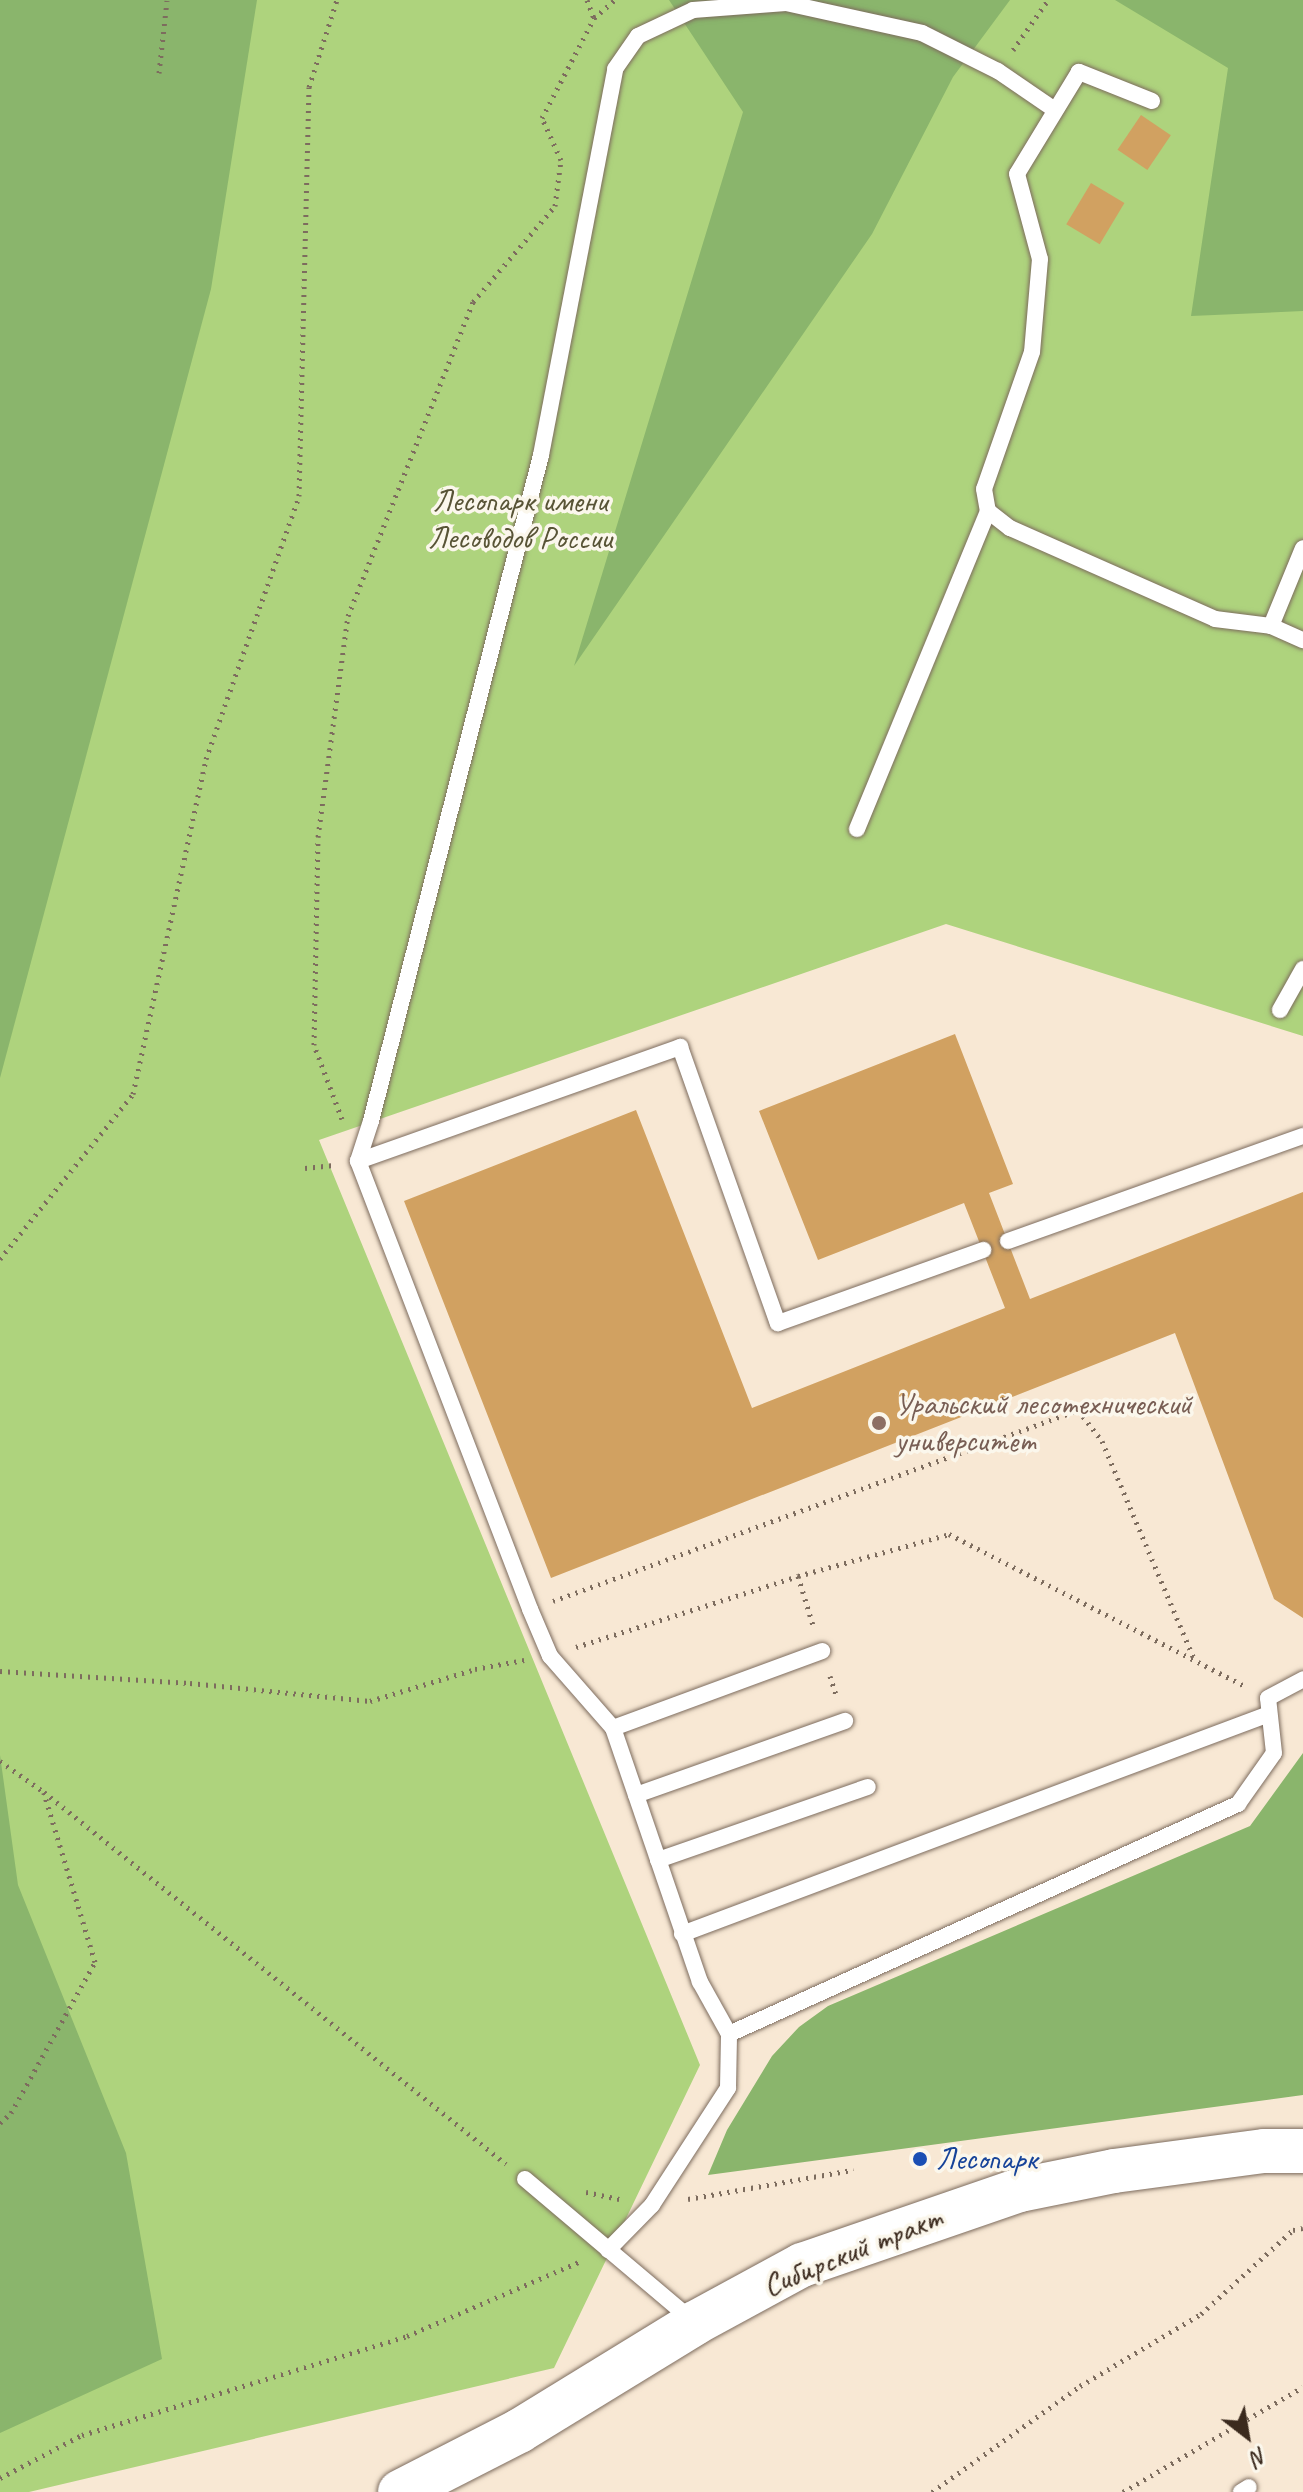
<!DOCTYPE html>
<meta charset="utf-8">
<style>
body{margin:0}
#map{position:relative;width:1303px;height:2492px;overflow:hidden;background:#f8e8d4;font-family:Caveat,sans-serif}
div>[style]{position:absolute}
.green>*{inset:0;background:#aed37d}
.forest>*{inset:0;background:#8ab56c}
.building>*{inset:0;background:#d1a161;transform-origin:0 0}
.path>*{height:5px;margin-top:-2.5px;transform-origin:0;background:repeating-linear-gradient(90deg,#7d6c5e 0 2px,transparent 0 8px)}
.roads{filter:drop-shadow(0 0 2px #7d6c5e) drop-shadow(0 0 2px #7d6c5e)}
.lane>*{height:16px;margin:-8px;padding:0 8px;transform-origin:8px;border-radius:8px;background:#fff}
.secondary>*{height:44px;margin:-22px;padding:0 22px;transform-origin:22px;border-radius:22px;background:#fff}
.dots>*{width:22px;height:22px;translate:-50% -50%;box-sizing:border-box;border:4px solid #fbf7ec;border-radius:50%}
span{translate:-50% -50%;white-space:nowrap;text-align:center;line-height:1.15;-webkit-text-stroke:7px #fbf7ec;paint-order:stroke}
.park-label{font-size:32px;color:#585436}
.education-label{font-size:32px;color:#785e54}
.left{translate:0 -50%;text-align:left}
.transit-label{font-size:32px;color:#164399}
.street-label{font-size:32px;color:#3b2a1e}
.north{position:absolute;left:1207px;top:2396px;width:80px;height:80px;-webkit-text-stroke:6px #fbf7ec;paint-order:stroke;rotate:149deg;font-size:22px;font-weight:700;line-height:32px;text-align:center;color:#3b2a1e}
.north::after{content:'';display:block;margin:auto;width:28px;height:36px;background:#3b2a1e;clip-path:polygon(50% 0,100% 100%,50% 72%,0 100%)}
</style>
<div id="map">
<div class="green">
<i style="clip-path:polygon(0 0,1303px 0,1303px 1036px,946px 924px,319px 1140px,700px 2065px,554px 2368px,29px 2492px,0 2492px)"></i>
</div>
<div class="forest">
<i style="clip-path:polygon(0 0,257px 0,211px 289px,0 1078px)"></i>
<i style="clip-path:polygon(669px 0,1010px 0,953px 77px,872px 234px,574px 666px,743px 112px)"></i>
<i style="clip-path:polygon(1115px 0,1303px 0,1303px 311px,1191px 316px,1228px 68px)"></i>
<i style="clip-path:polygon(1303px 1753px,1303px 2095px,708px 2175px,727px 2130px,772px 2056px,799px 2027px,828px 2006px,1250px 1826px)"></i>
<i style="clip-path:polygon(0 1755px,18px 1885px,126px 2153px,162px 2359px,0 2433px)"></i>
</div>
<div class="building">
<i style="left:1141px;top:115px;width:36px;height:42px;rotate:34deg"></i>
<i style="left:1091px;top:183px;width:39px;height:48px;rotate:31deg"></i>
<i style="clip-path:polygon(955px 1034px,1013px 1184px,989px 1193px,1030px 1299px,1303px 1192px,1303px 1618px,1274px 1599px,1175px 1333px,551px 1578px,404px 1201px,636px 1110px,752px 1408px,1005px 1308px,964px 1203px,818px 1260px,759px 1111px)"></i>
</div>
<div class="path">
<i style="left:587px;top:0;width:19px;rotate:69deg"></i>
<i style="left:1013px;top:50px;width:61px;rotate:-55deg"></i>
<i style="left:159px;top:73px;width:73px;rotate:-83.7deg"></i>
<i style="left:342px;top:1119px;width:79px;rotate:-110.7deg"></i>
<i style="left:314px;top:1045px;width:208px;rotate:-88.9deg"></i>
<i style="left:318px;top:837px;width:223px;rotate:-82.3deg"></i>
<i style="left:348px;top:616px;width:338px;rotate:-68.3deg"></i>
<i style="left:473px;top:302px;width:126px;rotate:-49.5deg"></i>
<i style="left:555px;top:206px;width:46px;rotate:-82.6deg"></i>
<i style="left:561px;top:160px;width:46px;rotate:-114.3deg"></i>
<i style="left:542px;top:118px;width:113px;rotate:-62.5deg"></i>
<i style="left:594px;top:18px;width:28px;rotate:-41deg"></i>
<i style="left:305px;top:1168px;width:29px;rotate:-6deg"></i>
<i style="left:0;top:1259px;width:212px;rotate:-51.1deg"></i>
<i style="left:133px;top:1094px;width:343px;rotate:-77.7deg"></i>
<i style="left:206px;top:759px;width:279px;rotate:-70.5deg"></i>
<i style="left:299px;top:496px;width:409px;rotate:-88.6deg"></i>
<i style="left:309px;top:87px;width:91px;rotate:-72.2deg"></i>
<i style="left:798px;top:1576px;width:51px;rotate:73deg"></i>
<i style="left:553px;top:1601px;width:559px;rotate:-19.99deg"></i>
<i style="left:1078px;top:1410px;width:39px;rotate:52deg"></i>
<i style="left:1102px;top:1441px;width:237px;rotate:67.1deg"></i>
<i style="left:576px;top:1647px;width:233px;rotate:-17.7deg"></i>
<i style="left:798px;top:1576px;width:157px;rotate:-15.5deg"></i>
<i style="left:949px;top:1534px;width:333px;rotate:27.2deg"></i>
<i style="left:0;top:1671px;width:190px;rotate:3.6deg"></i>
<i style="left:190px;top:1683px;width:181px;rotate:5.7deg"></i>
<i style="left:370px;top:1701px;width:110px;rotate:-16.9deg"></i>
<i style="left:475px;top:1669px;width:50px;rotate:-10.4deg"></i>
<i style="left:830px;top:1676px;width:22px;rotate:72deg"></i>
<i style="left:0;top:1761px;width:54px;rotate:35.2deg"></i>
<i style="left:44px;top:1792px;width:593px;rotate:38.84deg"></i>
<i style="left:0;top:2123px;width:15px;rotate:-42deg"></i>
<i style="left:11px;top:2113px;width:173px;rotate:-60.9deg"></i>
<i style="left:95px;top:1962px;width:177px;rotate:-106.8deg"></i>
<i style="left:586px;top:2192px;width:34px;rotate:12deg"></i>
<i style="left:688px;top:2199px;width:168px;rotate:-10deg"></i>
<i style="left:0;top:2478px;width:93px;rotate:-27.7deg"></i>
<i style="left:82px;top:2435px;width:340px;rotate:-16.9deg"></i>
<i style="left:407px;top:2336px;width:189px;rotate:-23.3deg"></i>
<i style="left:932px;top:2492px;width:182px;rotate:-35.6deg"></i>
<i style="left:1080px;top:2386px;width:141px;rotate:-30.8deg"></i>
<i style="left:1201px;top:2314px;width:125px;rotate:-42.4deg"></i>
<i style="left:1293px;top:2230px;width:10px;rotate:-11deg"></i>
<i style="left:1123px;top:2492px;width:208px;rotate:-30.3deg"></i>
</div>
<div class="roads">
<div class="lane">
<i style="left:1152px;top:101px;width:79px;rotate:-158.3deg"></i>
<i style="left:1079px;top:72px;width:119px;rotate:121.3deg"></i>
<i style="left:1017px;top:174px;width:88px;rotate:74.9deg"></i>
<i style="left:1040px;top:259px;width:93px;rotate:94.9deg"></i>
<i style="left:1032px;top:352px;width:145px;rotate:109.3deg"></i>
<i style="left:984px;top:489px;width:22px;rotate:80deg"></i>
<i style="left:988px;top:511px;width:28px;rotate:38deg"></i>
<i style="left:1010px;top:528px;width:224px;rotate:23.9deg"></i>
<i style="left:1215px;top:619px;width:56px;rotate:7.1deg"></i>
<i style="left:1271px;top:626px;width:35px;rotate:24deg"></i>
<i style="left:1271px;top:626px;width:84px;rotate:-67.7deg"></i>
<i style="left:857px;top:829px;width:344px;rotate:-67.6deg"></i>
<i style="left:1280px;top:1010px;width:47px;rotate:-60.7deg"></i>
<i style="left:358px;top:1161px;width:342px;rotate:-19.5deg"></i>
<i style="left:680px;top:1047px;width:293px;rotate:70.5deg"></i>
<i style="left:778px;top:1323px;width:218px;rotate:-19.6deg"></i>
<i style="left:1008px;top:1241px;width:313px;rotate:-19.6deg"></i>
<i style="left:613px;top:1728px;width:223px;rotate:-20.2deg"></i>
<i style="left:636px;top:1795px;width:222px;rotate:-19.5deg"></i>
<i style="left:658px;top:1860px;width:222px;rotate:-19.2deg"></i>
<i style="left:682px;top:1934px;width:627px;rotate:-20.55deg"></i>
<i style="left:729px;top:2034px;width:60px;rotate:-119.1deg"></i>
<i style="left:700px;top:1982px;width:268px;rotate:-108.9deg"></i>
<i style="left:613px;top:1728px;width:96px;rotate:-131.2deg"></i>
<i style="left:550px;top:1656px;width:51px;rotate:-113.1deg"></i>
<i style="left:530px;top:1609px;width:480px;rotate:-111deg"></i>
<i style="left:358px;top:1161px;width:42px;rotate:-72deg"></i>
<i style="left:371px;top:1121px;width:687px;rotate:-75.68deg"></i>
<i style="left:541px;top:455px;width:393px;rotate:-79.1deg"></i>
<i style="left:615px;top:69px;width:40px;rotate:-55.1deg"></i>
<i style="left:638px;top:36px;width:61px;rotate:-25.3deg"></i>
<i style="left:693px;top:10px;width:93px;rotate:-4.3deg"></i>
<i style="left:786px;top:3px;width:139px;rotate:12.4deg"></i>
<i style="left:922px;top:33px;width:85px;rotate:26.6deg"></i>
<i style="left:998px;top:71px;width:69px;rotate:34.4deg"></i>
<i style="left:525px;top:2179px;width:219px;rotate:40.2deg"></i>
<i style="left:608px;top:2250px;width:63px;rotate:-45.6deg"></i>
<i style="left:652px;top:2205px;width:140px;rotate:-57deg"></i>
<i style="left:728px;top:2088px;width:54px;rotate:-88.9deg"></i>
<i style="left:729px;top:2034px;width:559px;rotate:-24.32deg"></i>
<i style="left:1238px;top:1804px;width:62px;rotate:-54.8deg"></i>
<i style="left:1274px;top:1753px;width:55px;rotate:-96.2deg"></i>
<i style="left:1268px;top:1698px;width:40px;rotate:-28deg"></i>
<i style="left:1241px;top:2492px;width:9px;rotate:-32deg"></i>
</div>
<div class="secondary">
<i style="left:400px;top:2492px;width:134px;rotate:-27.1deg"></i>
<i style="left:519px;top:2431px;width:206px;rotate:-31.5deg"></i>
<i style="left:695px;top:2323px;width:122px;rotate:-28.5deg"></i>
<i style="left:802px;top:2265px;width:231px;rotate:-19deg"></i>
<i style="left:1020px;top:2190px;width:96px;rotate:-11.4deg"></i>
<i style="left:1114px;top:2171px;width:151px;rotate:-7.6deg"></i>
<i style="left:1264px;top:2151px;width:39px"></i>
</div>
</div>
<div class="dots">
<i style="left:879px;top:1423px;background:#8d6e63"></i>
<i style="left:920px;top:2159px;background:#1a4fb4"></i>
</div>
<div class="park-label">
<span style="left:520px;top:520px">Лесопарк имени<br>Лесоводов России</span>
</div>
<div class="education-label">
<span class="left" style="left:895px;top:1423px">Уральский лесотехнический<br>университет</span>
</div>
<div class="transit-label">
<span class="left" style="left:936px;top:2159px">Лесопарк</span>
</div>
<div class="street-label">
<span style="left:852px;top:2252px;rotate:-22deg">Сибирский тракт</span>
</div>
<div class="north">N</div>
</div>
